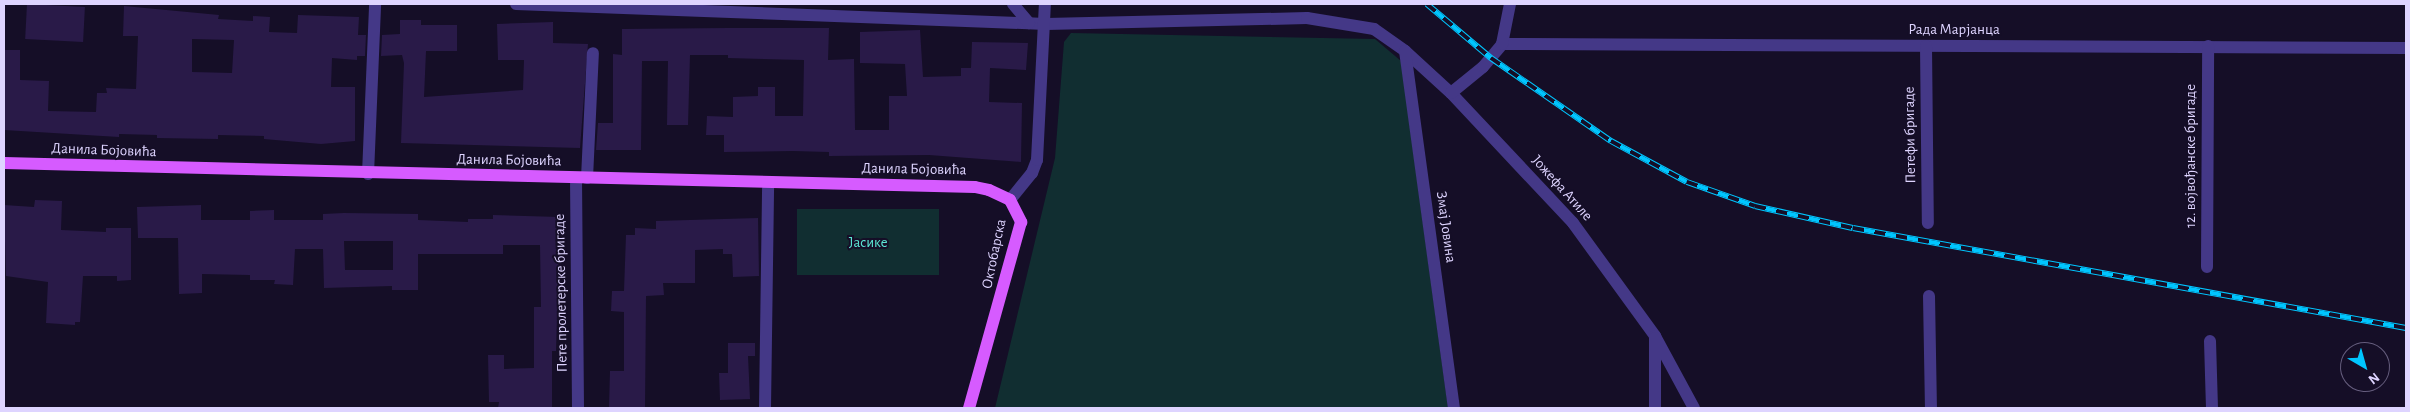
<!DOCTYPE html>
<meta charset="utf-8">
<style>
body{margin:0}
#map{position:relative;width:2410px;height:412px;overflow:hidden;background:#150e27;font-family:"Alegreya Sans",sans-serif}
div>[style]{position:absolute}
.green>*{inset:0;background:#112e31;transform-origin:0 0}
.building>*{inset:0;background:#291a48;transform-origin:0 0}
.minor>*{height:12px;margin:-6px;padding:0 6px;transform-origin:6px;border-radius:6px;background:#443887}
.major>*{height:12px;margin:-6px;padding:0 6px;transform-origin:6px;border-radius:6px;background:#d65bff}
.rail>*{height:5.5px;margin-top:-2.75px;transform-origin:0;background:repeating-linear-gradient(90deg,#150e27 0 11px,#00c6ff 0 22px);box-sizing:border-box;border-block:1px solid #00c6ff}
span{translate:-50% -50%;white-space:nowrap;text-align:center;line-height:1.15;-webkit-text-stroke:4px #150e27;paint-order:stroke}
.street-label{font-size:15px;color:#ded4ff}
.park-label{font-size:15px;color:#5be4d3}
.frame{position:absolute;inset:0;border:5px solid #ded4ff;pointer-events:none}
.north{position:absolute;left:2340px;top:342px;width:50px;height:50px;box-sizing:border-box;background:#150e27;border:1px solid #655d7d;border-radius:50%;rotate:142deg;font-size:14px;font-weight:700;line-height:20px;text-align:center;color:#ded4ff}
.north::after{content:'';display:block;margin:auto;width:18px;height:22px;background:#00c6ff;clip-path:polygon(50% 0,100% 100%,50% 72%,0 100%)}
</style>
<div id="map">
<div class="green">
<i style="clip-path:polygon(1071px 33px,1375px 39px,1401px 61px,1448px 408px,995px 408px,1055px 158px,1064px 42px)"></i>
<i style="left:797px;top:209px;width:142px;height:66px"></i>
</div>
<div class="building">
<i style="left:27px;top:4px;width:58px;height:35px;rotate:3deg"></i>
<i style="clip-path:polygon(evenodd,124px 6px,219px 15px,218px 19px,253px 21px,253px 16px,270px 17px,269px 32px,297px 33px,298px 15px,359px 17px,358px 35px,366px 35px,365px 56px,357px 56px,357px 60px,332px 58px,331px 87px,355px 87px,355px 141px,321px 144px,264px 139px,264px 136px,218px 135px,218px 139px,157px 138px,157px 135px,119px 134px,119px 137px,4px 130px,4px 50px,20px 50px,20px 80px,49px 81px,48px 111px,96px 112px,97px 93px,107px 93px,106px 88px,136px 89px,138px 36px,123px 36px,124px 6px,192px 39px,234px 40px,232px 73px,192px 72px,192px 39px)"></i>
<i style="clip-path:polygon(400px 20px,421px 20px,421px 25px,457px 25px,457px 51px,426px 51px,424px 97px,523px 90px,524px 60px,498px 60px,497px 24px,553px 22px,553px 43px,588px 44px,580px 148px,401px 143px,404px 63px,402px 55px,381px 56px,382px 35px,400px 34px)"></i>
<i style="clip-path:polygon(728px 28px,829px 28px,828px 60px,854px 59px,855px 130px,889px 130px,889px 96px,907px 96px,905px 64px,860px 63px,860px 32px,920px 30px,923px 77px,961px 76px,961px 68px,971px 68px,972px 42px,1028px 43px,1026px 70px,990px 68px,989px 102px,1022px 103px,1021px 162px,929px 155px,829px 156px,829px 152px,793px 151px,724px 152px,724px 135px,706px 135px,707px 116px,733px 117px,733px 97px,758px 96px,758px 87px,775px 87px,775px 116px,803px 116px,804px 60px,728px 58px,728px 55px,690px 55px,688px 125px,667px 125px,668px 61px,642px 61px,641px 150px,596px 150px,598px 123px,613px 123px,613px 54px,622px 55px,622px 29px)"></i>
<i style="clip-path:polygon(35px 200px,62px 201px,61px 230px,106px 232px,106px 228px,131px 228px,131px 280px,117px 281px,117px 276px,83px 276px,80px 322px,75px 322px,75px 325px,46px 323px,48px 282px,6px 276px,4px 205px,34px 207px)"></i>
<i style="clip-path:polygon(evenodd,201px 205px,201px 220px,250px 220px,250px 211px,274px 210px,274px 220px,323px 220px,323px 214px,344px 213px,418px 214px,418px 220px,468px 222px,468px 219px,493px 219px,493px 215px,560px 217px,556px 351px,552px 351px,552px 408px,498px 408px,499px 402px,489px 402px,488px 355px,504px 355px,504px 369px,534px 368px,534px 307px,541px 307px,540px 245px,503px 245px,503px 254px,418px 254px,418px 290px,392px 290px,392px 286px,324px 288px,323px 249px,295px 249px,293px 285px,274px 284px,275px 280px,250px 280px,250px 275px,202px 274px,202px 293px,179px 294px,178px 238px,138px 238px,137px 207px,201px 205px,344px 241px,393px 241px,393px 270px,345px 270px,344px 241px)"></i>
<i style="clip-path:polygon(758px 218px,759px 276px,733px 277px,732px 254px,723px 254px,723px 249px,695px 250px,695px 283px,663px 283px,664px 295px,646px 296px,645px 408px,609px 408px,610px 371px,624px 371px,624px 312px,611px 311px,612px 291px,624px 291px,626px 235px,635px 235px,635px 228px,656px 229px,656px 221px)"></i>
<i style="clip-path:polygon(728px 343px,755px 343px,755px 356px,748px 356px,750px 399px,720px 400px,719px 373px,728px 373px)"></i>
</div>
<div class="minor">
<i style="left:516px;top:4px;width:530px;rotate:2.16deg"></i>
<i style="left:1046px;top:24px;width:261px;rotate:-1.3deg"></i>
<i style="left:1307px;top:18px;width:68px;rotate:9.3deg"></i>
<i style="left:1374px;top:29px;width:38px;rotate:35deg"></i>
<i style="left:1405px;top:51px;width:62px;rotate:42.4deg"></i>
<i style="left:1451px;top:93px;width:178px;rotate:46.8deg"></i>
<i style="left:1573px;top:223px;width:140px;rotate:54deg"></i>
<i style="left:1655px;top:336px;width:82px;rotate:61.6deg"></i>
<i style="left:1013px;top:4px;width:25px;rotate:50deg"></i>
<i style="left:1502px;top:44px;width:904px;rotate:0.25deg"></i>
<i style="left:1926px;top:46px;width:177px;rotate:89.4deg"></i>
<i style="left:1405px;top:51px;width:360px;rotate:82.2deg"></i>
<i style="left:1451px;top:93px;width:41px;rotate:-39.1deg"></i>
<i style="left:1483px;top:67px;width:30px;rotate:-50deg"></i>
<i style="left:1502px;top:44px;width:41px;rotate:-78.7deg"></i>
<i style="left:368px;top:174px;width:170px;rotate:-87.6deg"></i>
<i style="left:576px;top:178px;width:230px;rotate:89.5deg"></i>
<i style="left:587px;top:178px;width:125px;rotate:-87.3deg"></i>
<i style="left:1010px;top:200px;width:35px;rotate:-51deg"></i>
<i style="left:1032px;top:173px;width:14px;rotate:-69deg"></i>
<i style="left:1037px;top:160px;width:156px;rotate:-87.1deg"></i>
<i style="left:2207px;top:267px;width:221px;rotate:-89.7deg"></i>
<i style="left:1929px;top:296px;width:112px;rotate:89deg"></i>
<i style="left:2210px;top:341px;width:67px;rotate:88.3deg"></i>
<i style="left:765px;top:408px;width:226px;rotate:-89.2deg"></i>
<i style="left:1655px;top:408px;width:70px;rotate:-90deg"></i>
</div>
<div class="major">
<i style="left:4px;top:163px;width:971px;rotate:1.42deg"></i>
<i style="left:975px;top:187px;width:14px;rotate:12deg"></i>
<i style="left:989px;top:190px;width:23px;rotate:25deg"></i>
<i style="left:1010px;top:200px;width:25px;rotate:63deg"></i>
<i style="left:1021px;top:222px;width:193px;rotate:105.6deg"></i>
</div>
<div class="rail">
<i style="left:1427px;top:4px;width:84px;rotate:40.2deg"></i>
<i style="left:1491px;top:58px;width:146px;rotate:34.7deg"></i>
<i style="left:1611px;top:141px;width:86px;rotate:28.3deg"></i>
<i style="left:1687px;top:182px;width:72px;rotate:19.4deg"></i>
<i style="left:1755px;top:206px;width:100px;rotate:12.7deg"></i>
<i style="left:1853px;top:228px;width:562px;rotate:10.25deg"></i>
</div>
<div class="street-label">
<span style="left:1954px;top:30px">Рада Марјанца</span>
<span style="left:1910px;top:135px;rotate:-91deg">Петефи бригаде</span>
<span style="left:104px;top:150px;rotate:2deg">Данила Бојовића</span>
<span style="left:2191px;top:156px;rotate:-90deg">12. војвођанске бригаде</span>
<span style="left:509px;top:160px;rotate:1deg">Данила Бојовића</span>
<span style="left:914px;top:169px;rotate:1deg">Данила Бојовића</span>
<span style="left:1562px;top:188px;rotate:48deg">Јожефа Атиле</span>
<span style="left:1446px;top:227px;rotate:82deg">Змај Јовина</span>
<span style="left:994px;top:254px;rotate:-78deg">Октобарска</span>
<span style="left:561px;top:293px;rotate:-91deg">Пете пролетерске бригаде</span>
</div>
<div class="park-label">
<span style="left:868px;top:243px">Јасике</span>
</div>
<div class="frame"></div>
<div class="north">N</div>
</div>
